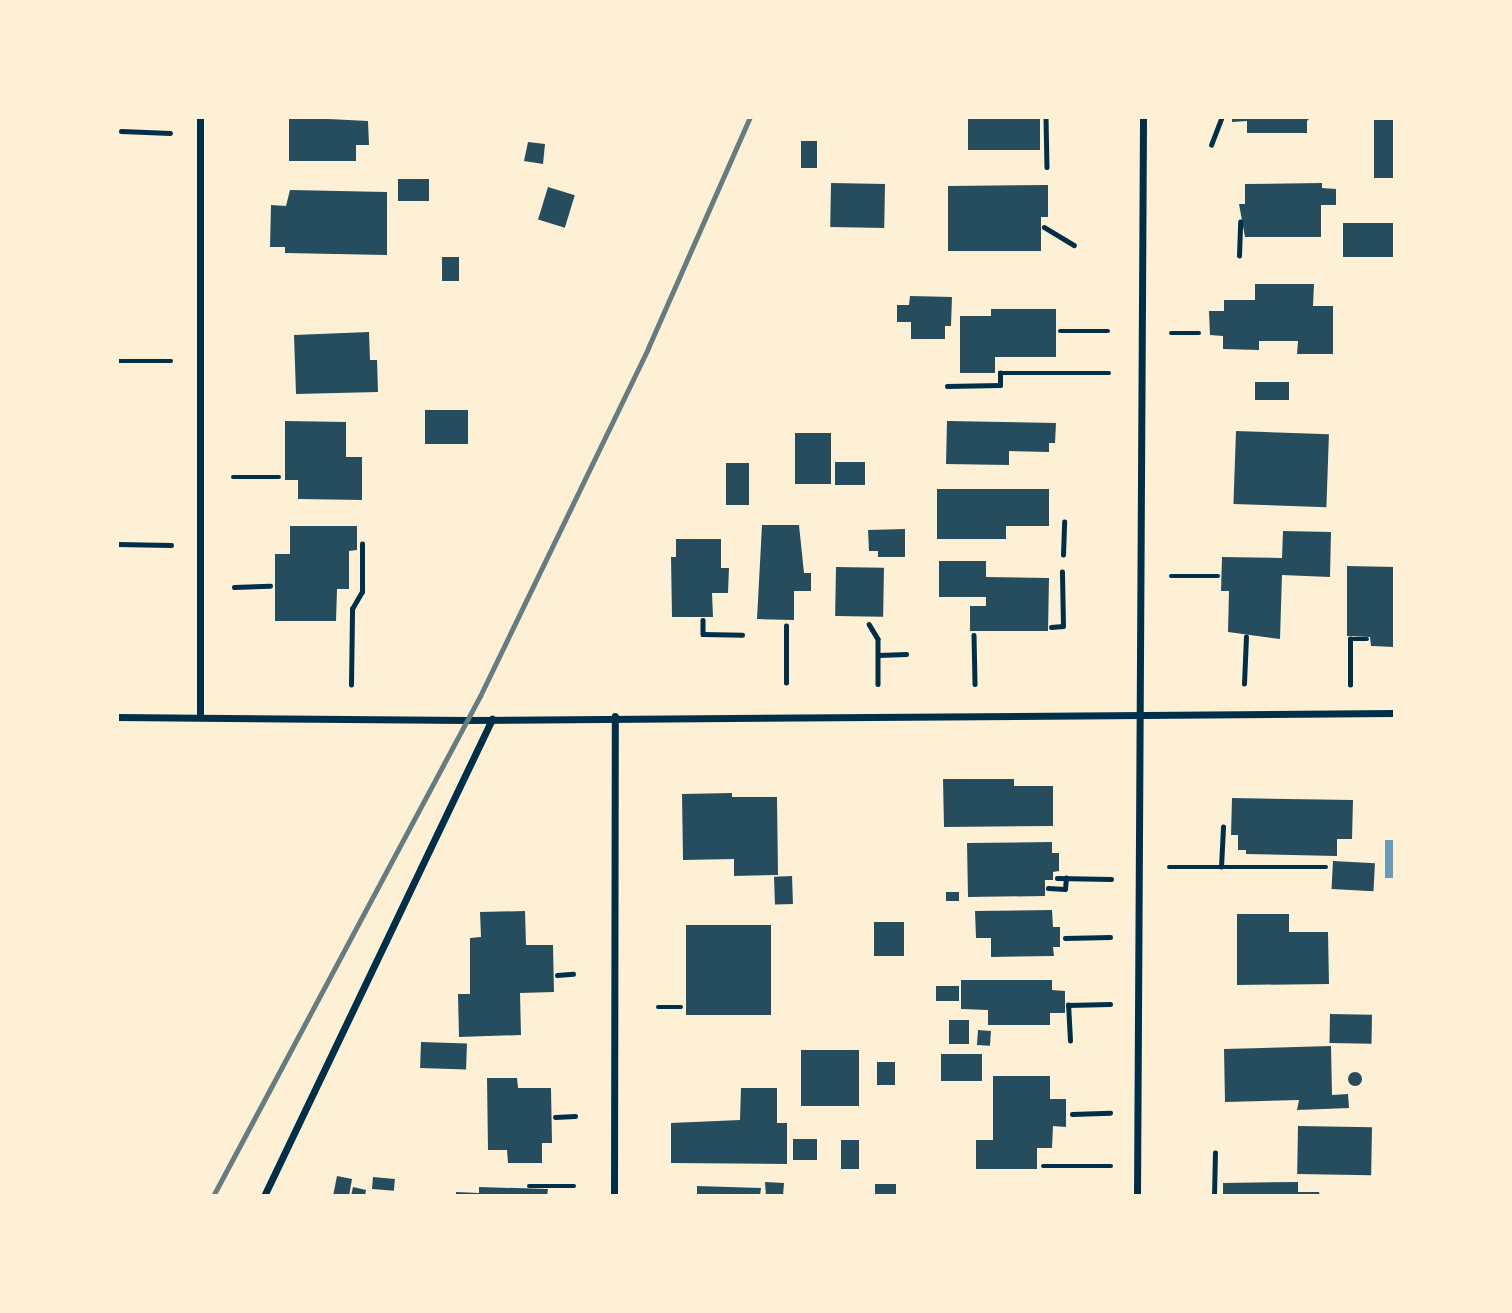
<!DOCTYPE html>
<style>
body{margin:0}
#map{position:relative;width:1512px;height:1313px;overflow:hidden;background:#fdf0d5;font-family:"Roboto Condensed",sans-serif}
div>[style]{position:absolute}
.water>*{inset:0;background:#669bbc;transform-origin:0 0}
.building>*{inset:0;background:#264d5e;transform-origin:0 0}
.round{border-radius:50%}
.path>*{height:4.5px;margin:-2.25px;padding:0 2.25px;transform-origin:2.25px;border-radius:2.25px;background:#003049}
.minor>*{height:7px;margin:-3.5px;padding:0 3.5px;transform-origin:3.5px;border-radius:3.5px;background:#003049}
.rail>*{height:5px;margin:-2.5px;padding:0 2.5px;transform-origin:2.5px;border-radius:2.5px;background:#657d81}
span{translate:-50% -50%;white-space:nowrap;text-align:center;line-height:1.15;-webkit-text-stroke:5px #fdf0d5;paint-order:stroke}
.frame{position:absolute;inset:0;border:119px solid #fdf0d5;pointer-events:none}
</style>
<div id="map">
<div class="water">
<i style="left:1385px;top:840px;width:10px;height:38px"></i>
</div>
<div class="building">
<i style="clip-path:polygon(289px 117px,368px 121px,369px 145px,356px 145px,356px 161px,289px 161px)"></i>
<i style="left:968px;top:117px;width:72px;height:33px"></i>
<i style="clip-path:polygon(1232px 117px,1311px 117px,1307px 121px,1307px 133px,1247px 133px,1247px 121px,1232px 122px)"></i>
<i style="left:1374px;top:120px;width:21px;height:58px"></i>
<i style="left:801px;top:141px;width:16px;height:27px"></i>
<i style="clip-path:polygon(528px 142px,545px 144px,543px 164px,524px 161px)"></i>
<i style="left:398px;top:179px;width:31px;height:22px"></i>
<i style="left:831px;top:183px;width:54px;height:44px;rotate:1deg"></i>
<i style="clip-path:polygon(1322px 183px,1322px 188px,1336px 189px,1336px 205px,1321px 205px,1321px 237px,1245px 237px,1239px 204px,1245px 204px,1245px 184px)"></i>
<i style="clip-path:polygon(1048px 185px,1048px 217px,1041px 217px,1041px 251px,948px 251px,948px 186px)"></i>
<i style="left:548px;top:187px;width:28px;height:34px;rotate:17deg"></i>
<i style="clip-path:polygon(290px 190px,387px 192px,387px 255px,285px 253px,285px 247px,270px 247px,271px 205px,286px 206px)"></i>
<i style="left:1395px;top:223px;width:34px;height:52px;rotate:90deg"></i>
<i style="left:442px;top:257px;width:17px;height:24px"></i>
<i style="clip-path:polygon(1255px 284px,1314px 284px,1313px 306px,1333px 306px,1333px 354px,1297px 354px,1298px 341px,1259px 341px,1259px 350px,1223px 349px,1223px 336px,1210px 335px,1209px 311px,1224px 311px,1224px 300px,1255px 300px)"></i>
<i style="clip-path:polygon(910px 296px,952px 297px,951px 326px,945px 326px,945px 339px,911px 339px,911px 322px,897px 322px,897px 305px,909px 305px)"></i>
<i style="clip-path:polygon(991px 309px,1056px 309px,1056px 357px,995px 357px,995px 373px,960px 373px,960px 316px,991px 316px)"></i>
<i style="clip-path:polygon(369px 332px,370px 360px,377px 360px,378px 392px,296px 394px,294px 335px)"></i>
<i style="left:1255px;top:382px;width:34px;height:18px"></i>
<i style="left:425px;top:410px;width:43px;height:34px"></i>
<i style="clip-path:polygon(285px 421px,346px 422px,346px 457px,362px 457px,362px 500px,298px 499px,298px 480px,285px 480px)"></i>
<i style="clip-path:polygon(947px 421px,1056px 423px,1055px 443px,1049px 443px,1049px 452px,1009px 451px,1009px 465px,946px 464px)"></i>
<i style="left:1236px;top:431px;width:93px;height:73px;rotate:2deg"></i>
<i style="left:795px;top:433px;width:36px;height:51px"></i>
<i style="left:835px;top:462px;width:30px;height:23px"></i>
<i style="left:726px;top:463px;width:23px;height:42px"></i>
<i style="clip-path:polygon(937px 489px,1049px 489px,1049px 526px,1006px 526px,1006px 539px,937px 539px)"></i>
<i style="clip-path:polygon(762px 525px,799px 525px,804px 573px,811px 573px,811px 591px,794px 591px,794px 620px,757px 619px)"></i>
<i style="clip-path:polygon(290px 526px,357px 526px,357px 550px,349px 551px,349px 589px,337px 589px,336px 621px,275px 621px,275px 554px,290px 554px)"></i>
<i style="clip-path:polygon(905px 529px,905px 557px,878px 557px,878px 551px,869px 551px,868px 530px)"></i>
<i style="clip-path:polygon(1283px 531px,1331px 532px,1330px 577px,1282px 575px,1280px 639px,1228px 632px,1229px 591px,1221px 591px,1222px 557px,1282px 558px)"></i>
<i style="clip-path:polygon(676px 539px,721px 539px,721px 568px,729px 568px,728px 593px,712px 593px,713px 617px,672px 617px,671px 557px,676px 557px)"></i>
<i style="clip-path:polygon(939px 561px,986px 561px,986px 577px,1049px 578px,1048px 631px,970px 631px,970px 606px,986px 606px,986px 597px,939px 597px)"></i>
<i style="clip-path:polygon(1347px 566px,1395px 567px,1395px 647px,1371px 646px,1370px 637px,1347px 636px)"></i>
<i style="left:836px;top:567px;width:48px;height:49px;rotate:1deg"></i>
<i style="clip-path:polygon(943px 779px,1014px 779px,1014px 786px,1053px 786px,1053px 826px,944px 827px)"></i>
<i style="clip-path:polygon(732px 793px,732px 797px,777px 797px,778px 875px,734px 876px,734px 859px,683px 860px,682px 794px)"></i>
<i style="clip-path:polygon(1232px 798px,1353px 800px,1352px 839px,1337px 839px,1337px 856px,1246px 854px,1246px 850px,1238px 850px,1238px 835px,1231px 835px)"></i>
<i style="clip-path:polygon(1052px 842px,1052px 853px,1059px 853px,1059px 871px,1053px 872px,1053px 880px,1045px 880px,1045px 896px,968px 897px,967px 843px)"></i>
<i style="left:1333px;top:861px;width:42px;height:28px;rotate:3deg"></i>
<i style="left:792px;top:876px;width:28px;height:18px;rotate:88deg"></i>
<i style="left:946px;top:892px;width:13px;height:9px"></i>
<i style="clip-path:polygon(1052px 910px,1053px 927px,1060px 927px,1060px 947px,1053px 947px,1054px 956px,991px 957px,991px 938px,976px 938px,975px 911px)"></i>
<i style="clip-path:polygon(525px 911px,526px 945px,553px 945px,554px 992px,520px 993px,521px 1035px,459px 1037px,458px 994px,470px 994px,470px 938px,481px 937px,480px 912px)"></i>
<i style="clip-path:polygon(1237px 914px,1289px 914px,1289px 932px,1328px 932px,1329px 984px,1237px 985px)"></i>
<i style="left:874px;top:922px;width:30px;height:34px"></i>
<i style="left:686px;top:925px;width:85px;height:90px"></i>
<i style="clip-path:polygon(961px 980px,1052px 980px,1052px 990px,1065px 991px,1065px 1013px,1050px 1013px,1050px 1025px,988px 1025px,988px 1010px,961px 1009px)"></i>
<i style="left:936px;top:986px;width:23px;height:15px"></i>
<i style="left:1330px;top:1014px;width:42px;height:29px;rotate:1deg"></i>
<i style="left:949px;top:1020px;width:20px;height:24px"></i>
<i style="left:978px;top:1030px;width:13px;height:15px;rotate:4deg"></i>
<i style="left:421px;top:1042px;width:46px;height:26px;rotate:2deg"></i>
<i style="clip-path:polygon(1331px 1046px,1332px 1095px,1348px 1094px,1349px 1108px,1297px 1110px,1299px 1100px,1225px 1102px,1224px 1049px)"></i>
<i style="left:801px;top:1050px;width:58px;height:56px"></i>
<i style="left:941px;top:1054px;width:41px;height:27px"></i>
<i style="left:877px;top:1062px;width:18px;height:23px"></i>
<i class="round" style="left:1348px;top:1072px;width:14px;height:14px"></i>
<i style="clip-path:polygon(993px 1076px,1050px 1076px,1050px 1099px,1066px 1099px,1066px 1127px,1053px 1126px,1052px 1148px,1037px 1148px,1037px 1169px,976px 1169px,976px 1140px,993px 1140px)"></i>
<i style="clip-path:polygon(487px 1078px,517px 1078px,518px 1088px,551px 1088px,552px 1143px,542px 1143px,542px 1163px,508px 1163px,507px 1150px,488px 1150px)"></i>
<i style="clip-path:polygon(741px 1088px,777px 1088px,777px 1123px,787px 1123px,787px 1164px,671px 1163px,671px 1123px,740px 1120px)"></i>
<i style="left:1298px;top:1126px;width:74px;height:48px;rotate:1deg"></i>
<i style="left:793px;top:1139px;width:24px;height:21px"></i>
<i style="left:841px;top:1140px;width:18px;height:29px"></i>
<i style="clip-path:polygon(337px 1176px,352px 1179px,349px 1196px,333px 1196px)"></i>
<i style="left:373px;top:1177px;width:22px;height:12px;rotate:5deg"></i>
<i style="clip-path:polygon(765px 1182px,784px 1183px,783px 1196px,766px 1196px)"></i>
<i style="clip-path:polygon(1298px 1182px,1298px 1192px,1319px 1192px,1320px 1196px,1223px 1196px,1223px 1183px)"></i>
<i style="left:875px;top:1184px;width:21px;height:12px"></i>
<i style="clip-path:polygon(697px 1186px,761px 1188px,760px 1196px,697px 1196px)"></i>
<i style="clip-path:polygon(353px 1187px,366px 1190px,365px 1196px,351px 1196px)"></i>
<i style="clip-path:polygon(479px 1187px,548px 1189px,547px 1196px,456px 1196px,456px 1192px,479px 1193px)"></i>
</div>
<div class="path">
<i style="left:1046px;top:117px;width:50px;rotate:88.9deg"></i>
<i style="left:121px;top:131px;width:49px;rotate:2.3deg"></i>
<i style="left:1211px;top:145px;width:30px;rotate:-69deg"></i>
<i style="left:1044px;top:227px;width:35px;rotate:31deg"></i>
<i style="left:1239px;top:256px;width:34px;rotate:-88deg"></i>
<i style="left:1060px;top:331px;width:48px"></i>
<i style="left:1171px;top:333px;width:28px"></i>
<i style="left:117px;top:361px;width:54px"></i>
<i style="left:947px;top:386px;width:53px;rotate:-1.1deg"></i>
<i style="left:1000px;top:385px;width:12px;rotate:-90deg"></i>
<i style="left:1000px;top:373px;width:109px"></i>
<i style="left:233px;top:477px;width:46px"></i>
<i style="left:117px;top:544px;width:54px;rotate:1.1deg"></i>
<i style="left:1063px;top:555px;width:33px;rotate:-88deg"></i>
<i style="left:1171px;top:576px;width:47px"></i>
<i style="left:234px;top:587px;width:36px;rotate:-2deg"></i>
<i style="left:703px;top:620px;width:14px;rotate:90deg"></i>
<i style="left:703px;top:634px;width:39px;rotate:1deg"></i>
<i style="left:869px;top:624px;width:17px;rotate:59deg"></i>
<i style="left:878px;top:639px;width:45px;rotate:90deg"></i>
<i style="left:1051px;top:627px;width:12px;rotate:-5deg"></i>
<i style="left:1063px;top:626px;width:54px;rotate:-91.1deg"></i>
<i style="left:974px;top:635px;width:49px;rotate:88.8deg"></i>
<i style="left:878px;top:655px;width:28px;rotate:-2deg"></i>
<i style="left:786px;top:683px;width:57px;rotate:-90deg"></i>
<i style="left:1244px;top:684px;width:47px;rotate:-87.6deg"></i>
<i style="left:351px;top:685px;width:76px;rotate:-89.2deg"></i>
<i style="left:352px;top:609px;width:20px;rotate:-60deg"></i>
<i style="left:362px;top:592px;width:48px;rotate:-90deg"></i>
<i style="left:1350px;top:685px;width:46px;rotate:-90deg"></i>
<i style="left:1350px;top:639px;width:17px"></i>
<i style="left:1169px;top:867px;width:157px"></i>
<i style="left:1221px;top:867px;width:40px;rotate:-87.1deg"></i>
<i style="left:1057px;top:878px;width:54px;rotate:1.1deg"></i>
<i style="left:1048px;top:888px;width:17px;rotate:3deg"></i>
<i style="left:1065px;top:889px;width:11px;rotate:-85deg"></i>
<i style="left:1065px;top:938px;width:45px;rotate:-1.3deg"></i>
<i style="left:557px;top:975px;width:16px;rotate:-4deg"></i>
<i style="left:658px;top:1007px;width:23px"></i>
<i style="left:1070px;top:1041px;width:36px;rotate:-93deg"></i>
<i style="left:1068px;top:1005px;width:42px;rotate:-1.4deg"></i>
<i style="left:1072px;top:1114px;width:38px;rotate:-2deg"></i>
<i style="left:555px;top:1117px;width:20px;rotate:-3deg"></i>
<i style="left:1043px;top:1166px;width:68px"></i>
<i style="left:529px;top:1186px;width:45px"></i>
<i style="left:1214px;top:1196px;width:43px;rotate:-88.7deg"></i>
</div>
<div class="minor">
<i style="left:200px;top:117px;width:600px;rotate:90deg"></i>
<i style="left:117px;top:717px;width:351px;rotate:0.5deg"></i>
<i style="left:468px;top:720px;width:927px;rotate:-0.43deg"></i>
<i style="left:264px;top:1196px;width:529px;rotate:-64.45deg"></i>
<i style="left:614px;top:1196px;width:480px;rotate:-89.9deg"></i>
<i style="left:1137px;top:1196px;width:1079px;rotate:-89.68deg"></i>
</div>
<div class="rail">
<i style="left:213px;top:1196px;width:567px;rotate:-61.9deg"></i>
<i style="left:480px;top:696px;width:386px;rotate:-64.2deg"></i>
<i style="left:648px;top:348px;width:253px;rotate:-66.2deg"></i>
</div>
<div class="frame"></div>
</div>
